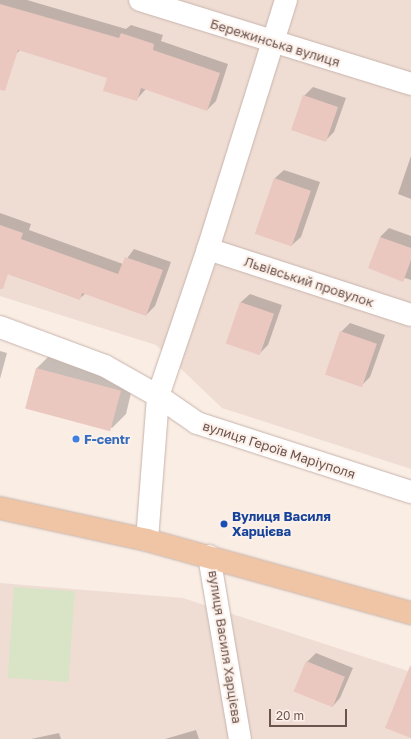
<!DOCTYPE html>
<meta charset="utf-8">
<style>
body{margin:0}
#map{position:relative;width:411px;height:739px;overflow:hidden;background:#f9ede4;font-family:"Golos Text",sans-serif}
div>[style]{position:absolute}
.residential>*{inset:0;background:#efddd4}
.green>*{inset:0;background:#d8e4c5;transform-origin:0 0}
.shadow>*{inset:0;background:#0003}
.building>*{inset:0;background:#eac8c0;transform-origin:0 0}
.roads{filter:drop-shadow(0 0 1px #c8b4ac) drop-shadow(0 0 1px #c8b4ac)}
.minor>*{height:22px;margin:-11px;padding:0 11px;transform-origin:11px;border-radius:11px;background:#fff}
.major>*{height:22px;margin:-11px;padding:0 11px;transform-origin:11px;border-radius:11px;background:#efc5a5}
.dots>*{width:11px;height:11px;translate:-50% -50%;box-sizing:border-box;border:2px solid #fcf1ea;border-radius:50%}
span{translate:-50% -50%;white-space:nowrap;text-align:center;line-height:1.15;-webkit-text-stroke:4px #fcf1ea;paint-order:stroke}
.street-label{font-size:13px;color:#6d534d}
.shop-label{font-size:13px;color:#366cbe;font-weight:700}
.left{translate:0 -50%;text-align:left}
.transit-label{font-size:13px;color:#164399;font-weight:700}
.scale{position:absolute;left:269px;top:709px;width:78px;height:18px;box-sizing:border-box;border:2px solid #6d534d;border-top:0;padding-left:5px;font-size:12px;line-height:14px;white-space:nowrap;color:#6d534d;-webkit-text-stroke:3px #fcf1ea;paint-order:stroke}
</style>
<div id="map">
<div class="residential">
<i style="clip-path:polygon(0 0,411px 0,411px 469px,222px 408px,156px 345px,0 296px)"></i>
<i style="clip-path:polygon(0 583px,183px 598px,411px 672px,411px 739px,0 739px)"></i>
</div>
<div class="green">
<i style="left:14px;top:587px;width:61px;height:91px;rotate:4deg"></i>
</div>
<div class="shadow">
<i style="clip-path:polygon(0 0,27px 0,126px 29px,131px 25px,163px 35px,161px 41px,228px 64px,216px 101px,207px 110px,146px 89px,136px 100px,108px 77px,20px 50px,16px 54px,0 48px)"></i>
<i style="clip-path:polygon(313px 87px,346px 98px,334px 132px,325px 141px,304px 96px)"></i>
<i style="clip-path:polygon(411px 156px,411px 199px,398px 194px)"></i>
<i style="clip-path:polygon(284px 170px,320px 182px,301px 237px,292px 245px,275px 178px)"></i>
<i style="clip-path:polygon(0 213px,31px 224px,29px 230px,123px 264px,134px 249px,171px 262px,155px 306px,146px 315px,86px 293px,79px 299px,0 271px)"></i>
<i style="clip-path:polygon(389px 228px,411px 236px,411px 280px,405px 278px,403px 280px,380px 237px)"></i>
<i style="clip-path:polygon(250px 294px,282px 305px,268px 345px,259px 354px,227px 343px,241px 302px)"></i>
<i style="clip-path:polygon(350px 323px,385px 335px,370px 377px,361px 386px,341px 332px)"></i>
<i style="clip-path:polygon(0 351px,7px 353px,0 379px)"></i>
<i style="clip-path:polygon(50px 355px,135px 376px,126px 414px,112px 428px,36px 369px)"></i>
<i style="clip-path:polygon(316px 653px,353px 668px,340px 698px,332px 707px,307px 662px)"></i>
<i style="clip-path:polygon(196px 730px,199px 739px,165px 739px)"></i>
<i style="clip-path:polygon(59px 733px,61px 739px,31px 739px)"></i>
</div>
<div class="building">
<i style="clip-path:polygon(0 4px,119px 38px,121px 33px,154px 44px,153px 50px,220px 73px,207px 111px,141px 88px,137px 101px,103px 91px,107px 78px,18px 50px,5px 91px,0 90px)"></i>
<i style="left:303px;top:95px;width:37px;height:37px;rotate:19deg"></i>
<i style="left:274px;top:178px;width:39px;height:59px;rotate:19deg"></i>
<i style="clip-path:polygon(0 225px,23px 233px,21px 239px,118px 274px,125px 257px,163px 270px,146px 316px,82px 293px,80px 300px,8px 274px,3px 289px,0 289px)"></i>
<i style="clip-path:polygon(380px 237px,411px 248px,411px 260px,403px 282px,368px 268px)"></i>
<i style="left:240px;top:302px;width:36px;height:44px;rotate:19deg"></i>
<i style="left:340px;top:331px;width:39px;height:46px;rotate:19deg"></i>
<i style="left:36px;top:368px;width:88px;height:42px;rotate:15deg"></i>
<i style="left:306px;top:661px;width:42px;height:33px;rotate:22deg"></i>
<i style="clip-path:polygon(410px 666px,411px 666px,411px 738px,385px 728px)"></i>
</div>
<div class="roads">
<div class="minor">
<i style="left:140px;top:0;width:284px;rotate:17.2deg"></i>
<i style="left:208px;top:249px;width:213px;rotate:18deg"></i>
<i style="left:0;top:327px;width:112px;rotate:20.4deg"></i>
<i style="left:105px;top:366px;width:61px;rotate:29.5deg"></i>
<i style="left:158px;top:396px;width:47px;rotate:34.7deg"></i>
<i style="left:197px;top:423px;width:225px;rotate:17.9deg"></i>
<i style="left:147px;top:540px;width:144px;rotate:-85.6deg"></i>
<i style="left:158px;top:396px;width:155px;rotate:-71.2deg"></i>
<i style="left:208px;top:249px;width:261px;rotate:-72.6deg"></i>
<i style="left:209px;top:556px;width:186px;rotate:80.4deg"></i>
</div>
<div class="major">
<i style="left:0;top:508px;width:150px;rotate:12.3deg"></i>
<i style="left:147px;top:540px;width:274px;rotate:15.5deg"></i>
</div>
</div>
<div class="dots">
<i style="left:76px;top:439px;background:#3f7fe0"></i>
<i style="left:224px;top:524px;background:#1a4fb4"></i>
</div>
<div class="street-label">
<span style="left:275px;top:43px;rotate:17deg">Бережинська вулиця</span>
<span style="left:309px;top:282px;rotate:18deg">Львівський провулок</span>
<span style="left:279px;top:450px;rotate:18deg">вулиця Героїв Маріуполя</span>
<span style="left:225px;top:647px;rotate:81deg">вулиця Василя Харцієва</span>
</div>
<div class="shop-label">
<span class="left" style="left:84px;top:439px">F-centr</span>
</div>
<div class="transit-label">
<span class="left" style="left:232px;top:524px">Вулиця Василя<br>Харцієва</span>
</div>
<div class="scale">20 m</div>
</div>
